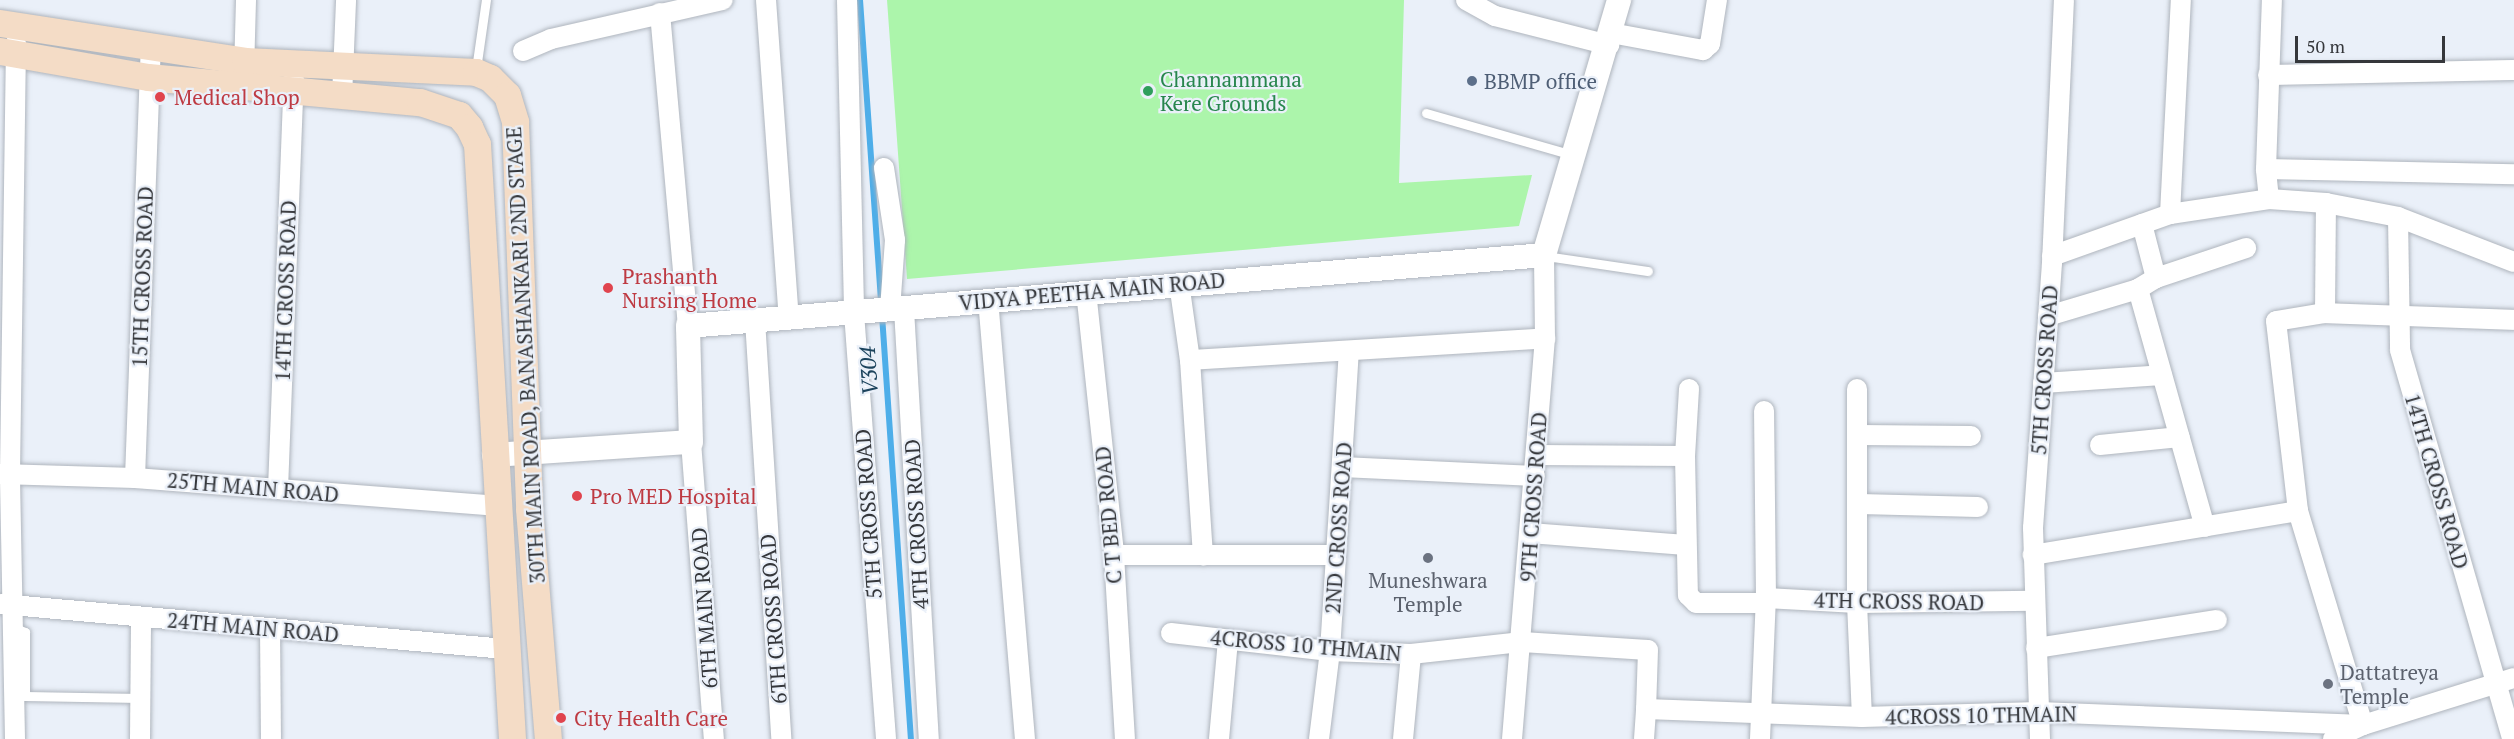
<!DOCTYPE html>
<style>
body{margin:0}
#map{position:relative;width:2514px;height:739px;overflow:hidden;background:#eaf0f9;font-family:"PT Serif",serif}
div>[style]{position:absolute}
.green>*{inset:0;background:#acf5ab}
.stream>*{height:6px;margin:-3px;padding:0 3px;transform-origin:3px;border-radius:3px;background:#4eaee9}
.roads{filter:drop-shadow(0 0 2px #afb5bd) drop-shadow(0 0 2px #afb5bd)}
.service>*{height:9px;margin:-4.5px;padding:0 4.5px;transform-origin:4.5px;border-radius:4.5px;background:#fff}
.minor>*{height:20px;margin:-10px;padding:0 10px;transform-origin:10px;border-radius:10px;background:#fff}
.tertiary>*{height:24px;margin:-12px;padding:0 12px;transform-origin:12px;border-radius:12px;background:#fff}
.secondary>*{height:27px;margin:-13.5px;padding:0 13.5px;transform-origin:13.5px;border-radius:13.5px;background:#f4dcc6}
.dots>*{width:16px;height:16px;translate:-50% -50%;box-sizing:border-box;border:3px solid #eaf0f9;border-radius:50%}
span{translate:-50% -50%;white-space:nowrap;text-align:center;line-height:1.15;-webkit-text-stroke:4.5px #eaf0f9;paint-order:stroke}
.leisure-label{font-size:21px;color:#27864d}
.left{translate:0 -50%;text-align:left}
.service-label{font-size:21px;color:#4e5e75}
.health-label{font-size:21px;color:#be3a42}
.street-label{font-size:21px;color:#35373b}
.worship-label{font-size:21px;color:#5b616d}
.water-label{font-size:22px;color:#1d445d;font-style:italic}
.scale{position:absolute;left:2295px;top:36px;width:150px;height:27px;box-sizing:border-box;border:3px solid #35373b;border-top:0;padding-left:8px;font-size:18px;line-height:21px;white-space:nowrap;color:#35373b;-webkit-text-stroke:4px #eaf0f9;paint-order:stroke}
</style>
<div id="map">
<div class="green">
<i style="clip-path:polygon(887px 0,1404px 0,1399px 183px,1532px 175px,1519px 226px,907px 279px)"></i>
</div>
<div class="stream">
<i style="left:860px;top:0;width:305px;rotate:86deg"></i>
<i style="left:882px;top:315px;width:425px;rotate:86.1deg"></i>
</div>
<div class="roads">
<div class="service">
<i style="left:476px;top:69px;width:70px;rotate:-81.8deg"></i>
<i style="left:1426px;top:113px;width:152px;rotate:16deg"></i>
<i style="left:1546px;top:256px;width:103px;rotate:8.4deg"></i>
<i style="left:15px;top:628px;width:11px;rotate:22deg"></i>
<i style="left:25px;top:632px;width:64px;rotate:90deg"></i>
<i style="left:25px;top:696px;width:115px;rotate:1deg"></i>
</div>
<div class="minor">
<i style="left:766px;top:0;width:319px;rotate:85.9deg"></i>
<i style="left:847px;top:0;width:313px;rotate:88.7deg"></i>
<i style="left:854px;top:313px;width:427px;rotate:85.7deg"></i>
<i style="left:1466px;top:0;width:33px;rotate:29deg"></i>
<i style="left:1495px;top:16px;width:118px;rotate:14.3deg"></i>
<i style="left:660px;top:13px;width:314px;rotate:84.9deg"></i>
<i style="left:1611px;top:33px;width:94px;rotate:10.5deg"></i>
<i style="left:1703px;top:50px;width:9px;rotate:-41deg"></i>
<i style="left:1710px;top:44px;width:45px;rotate:-81deg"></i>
<i style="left:523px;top:51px;width:30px;rotate:-23deg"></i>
<i style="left:551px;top:39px;width:176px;rotate:-12.8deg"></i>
<i style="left:244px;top:72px;width:72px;rotate:-88.4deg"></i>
<i style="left:2268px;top:75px;width:246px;rotate:-1.2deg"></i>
<i style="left:342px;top:97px;width:97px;rotate:-87.6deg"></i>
<i style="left:884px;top:168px;width:73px;rotate:81.3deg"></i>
<i style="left:895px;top:240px;width:70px;rotate:94.1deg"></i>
<i style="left:2266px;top:169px;width:248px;rotate:1.2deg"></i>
<i style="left:2269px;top:199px;width:30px;rotate:-96deg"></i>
<i style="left:2266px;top:169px;width:169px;rotate:-88deg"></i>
<i style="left:2170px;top:214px;width:214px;rotate:-87.1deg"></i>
<i style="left:2398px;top:217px;width:133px;rotate:89.1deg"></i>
<i style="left:2400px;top:350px;width:405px;rotate:73.9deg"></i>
<i style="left:2142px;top:224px;width:56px;rotate:75.5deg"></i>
<i style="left:2156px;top:278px;width:21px;rotate:149deg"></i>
<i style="left:2138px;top:289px;width:247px;rotate:74.3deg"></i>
<i style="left:2052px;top:256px;width:125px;rotate:-19.6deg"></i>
<i style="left:2170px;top:214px;width:100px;rotate:-8.6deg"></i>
<i style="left:2269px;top:199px;width:57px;rotate:4deg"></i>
<i style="left:2326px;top:203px;width:73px;rotate:11deg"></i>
<i style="left:2398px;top:217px;width:124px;rotate:21.2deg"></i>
<i style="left:2156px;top:278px;width:95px;rotate:-18.4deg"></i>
<i style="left:1179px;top:283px;width:78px;rotate:81.9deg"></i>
<i style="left:1190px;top:360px;width:196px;rotate:86.2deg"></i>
<i style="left:1086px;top:291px;width:265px;rotate:83.9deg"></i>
<i style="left:1114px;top:555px;width:184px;rotate:86.6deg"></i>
<i style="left:988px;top:299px;width:442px;rotate:85.2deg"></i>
<i style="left:904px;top:309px;width:431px;rotate:86.7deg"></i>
<i style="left:2325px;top:313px;width:110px;rotate:-89.5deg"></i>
<i style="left:2048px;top:316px;width:94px;rotate:-16.7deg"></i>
<i style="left:755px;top:320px;width:420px;rotate:86.4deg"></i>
<i style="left:1190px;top:360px;width:356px;rotate:-3.5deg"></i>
<i style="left:2043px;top:383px;width:119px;rotate:-3.8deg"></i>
<i style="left:1689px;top:389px;width:67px;rotate:93.4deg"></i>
<i style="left:1685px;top:456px;width:139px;rotate:88.8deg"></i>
<i style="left:1688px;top:595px;width:11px;rotate:45deg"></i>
<i style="left:1696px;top:603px;width:69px"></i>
<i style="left:1857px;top:389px;width:214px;rotate:90deg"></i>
<i style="left:1857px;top:603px;width:114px;rotate:87.5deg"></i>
<i style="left:1859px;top:435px;width:112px;rotate:0.5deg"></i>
<i style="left:691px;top:442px;width:298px;rotate:85.6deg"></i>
<i style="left:2100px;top:445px;width:80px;rotate:-5.7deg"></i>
<i style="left:1536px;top:455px;width:149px;rotate:0.4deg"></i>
<i style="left:1342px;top:467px;width:193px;rotate:2.7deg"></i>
<i style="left:0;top:474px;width:135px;rotate:1.7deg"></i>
<i style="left:135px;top:478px;width:362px;rotate:4.4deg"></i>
<i style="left:135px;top:478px;width:430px;rotate:-87.9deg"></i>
<i style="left:278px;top:489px;width:411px;rotate:-87.8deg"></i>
<i style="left:1860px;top:504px;width:118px;rotate:1.5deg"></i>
<i style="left:2298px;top:511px;width:191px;rotate:-96.6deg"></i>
<i style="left:2276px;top:321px;width:50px;rotate:-9.3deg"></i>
<i style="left:2325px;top:313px;width:189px;rotate:2.1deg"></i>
<i style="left:1530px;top:533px;width:156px;rotate:4.4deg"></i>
<i style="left:1114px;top:555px;width:222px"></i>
<i style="left:1766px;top:598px;width:91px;rotate:3.1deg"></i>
<i style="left:1857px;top:603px;width:176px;rotate:-0.7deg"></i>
<i style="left:0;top:604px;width:507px;rotate:5.09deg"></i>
<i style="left:270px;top:628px;width:111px;rotate:89.5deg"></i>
<i style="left:1171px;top:633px;width:160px;rotate:6.5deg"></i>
<i style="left:1330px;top:651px;width:81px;rotate:2.1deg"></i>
<i style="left:1411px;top:654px;width:112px;rotate:-6.2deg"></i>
<i style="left:1522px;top:642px;width:126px;rotate:3.6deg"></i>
<i style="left:1648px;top:650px;width:59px;rotate:91.9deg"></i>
<i style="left:1646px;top:709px;width:216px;rotate:2.1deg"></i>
<i style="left:1862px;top:717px;width:177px;rotate:-1.6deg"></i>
<i style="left:2039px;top:712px;width:324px;rotate:2.3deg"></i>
<i style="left:2363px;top:725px;width:224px;rotate:-106.9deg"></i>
<i style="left:2298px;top:511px;width:269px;rotate:170.6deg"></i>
<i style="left:2036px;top:648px;width:183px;rotate:-8.8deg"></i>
<i style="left:15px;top:739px;width:265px;rotate:-91.1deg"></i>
<i style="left:10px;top:474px;width:431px;rotate:-89.2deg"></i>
<i style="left:140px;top:739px;width:122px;rotate:-89.5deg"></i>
<i style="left:1219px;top:739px;width:99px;rotate:-84.8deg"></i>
<i style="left:1319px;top:739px;width:89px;rotate:-82.9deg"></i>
<i style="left:1330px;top:651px;width:300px;rotate:-86.4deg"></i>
<i style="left:1403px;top:739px;width:85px;rotate:-84.6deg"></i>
<i style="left:1512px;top:739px;width:402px;rotate:-85.3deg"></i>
<i style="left:1545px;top:338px;width:83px;rotate:-90.7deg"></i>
<i style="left:1644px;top:739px;width:30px;rotate:-86deg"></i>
<i style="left:1760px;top:739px;width:141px;rotate:-87.6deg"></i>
<i style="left:1766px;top:598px;width:187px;rotate:-90.6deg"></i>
<i style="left:2040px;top:739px;width:211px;rotate:-91.9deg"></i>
<i style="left:2033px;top:528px;width:266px;rotate:-85.9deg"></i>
<i style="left:2052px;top:263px;width:263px;rotate:-87.4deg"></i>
<i style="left:2333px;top:739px;width:33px;rotate:-25deg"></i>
<i style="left:2363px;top:725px;width:158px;rotate:-17.3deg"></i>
</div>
<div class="tertiary">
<i style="left:494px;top:455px;width:197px;rotate:-3.8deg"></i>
<i style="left:691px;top:442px;width:116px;rotate:-91.5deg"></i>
<i style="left:688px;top:326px;width:859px;rotate:-4.74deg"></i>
<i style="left:1544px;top:255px;width:266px;rotate:-73.6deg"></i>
</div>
<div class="secondary">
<i style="left:0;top:23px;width:248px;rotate:8.8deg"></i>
<i style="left:245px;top:61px;width:231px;rotate:2.7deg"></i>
<i style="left:476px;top:72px;width:15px;rotate:23deg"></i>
<i style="left:490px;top:78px;width:24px;rotate:45deg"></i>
<i style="left:507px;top:95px;width:28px;rotate:73deg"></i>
<i style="left:515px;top:122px;width:387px;rotate:87.9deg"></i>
<i style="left:529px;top:509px;width:231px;rotate:85.3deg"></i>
<i style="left:0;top:51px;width:150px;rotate:10deg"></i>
<i style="left:148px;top:77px;width:273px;rotate:5.3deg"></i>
<i style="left:420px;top:102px;width:41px;rotate:18.4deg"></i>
<i style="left:459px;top:115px;width:16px;rotate:50deg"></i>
<i style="left:469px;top:127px;width:19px;rotate:65deg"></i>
<i style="left:477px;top:144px;width:596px;rotate:86.63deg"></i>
</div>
</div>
<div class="dots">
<i style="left:1472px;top:81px;background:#5c6f8a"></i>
<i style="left:1148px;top:91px;background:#2e9e5b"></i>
<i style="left:160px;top:97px;background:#e0444e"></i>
<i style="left:608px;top:288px;background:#e0444e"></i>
<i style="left:577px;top:496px;background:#e0444e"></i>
<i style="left:1428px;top:558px;background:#6b7280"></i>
<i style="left:2328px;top:684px;background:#6b7280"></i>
<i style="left:561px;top:718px;background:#e0444e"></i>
</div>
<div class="leisure-label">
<span class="left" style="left:1160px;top:91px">Channammana<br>Kere Grounds</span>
</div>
<div class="service-label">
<span class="left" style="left:1484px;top:81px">BBMP office</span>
</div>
<div class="health-label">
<span class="left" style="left:174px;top:97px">Medical Shop</span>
<span class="left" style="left:622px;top:288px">Prashanth<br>Nursing Home</span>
<span class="left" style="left:590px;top:496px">Pro MED Hospital</span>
<span class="left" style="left:574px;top:718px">City Health Care</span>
</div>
<div class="street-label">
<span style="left:142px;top:277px;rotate:-88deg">15TH CROSS ROAD</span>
<span style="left:285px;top:291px;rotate:-88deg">14TH CROSS ROAD</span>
<span style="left:1092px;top:291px;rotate:-5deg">VIDYA PEETHA MAIN ROAD</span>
<span style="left:525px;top:355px;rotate:-93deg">30TH MAIN ROAD, BANASHANKARI 2ND STAGE</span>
<span style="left:2044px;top:370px;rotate:-86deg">5TH CROSS ROAD</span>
<span style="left:2437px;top:481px;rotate:74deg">14TH CROSS ROAD</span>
<span style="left:253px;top:487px;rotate:5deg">25TH MAIN ROAD</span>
<span style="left:1533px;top:497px;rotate:-86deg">9TH CROSS ROAD</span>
<span style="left:868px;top:514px;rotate:-94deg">5TH CROSS ROAD</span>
<span style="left:1108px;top:515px;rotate:-95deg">C T BED ROAD</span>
<span style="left:916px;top:524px;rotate:-93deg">4TH CROSS ROAD</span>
<span style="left:1338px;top:528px;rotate:-86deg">2ND CROSS ROAD</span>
<span style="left:1899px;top:601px;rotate:1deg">4TH CROSS ROAD</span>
<span style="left:704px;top:608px;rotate:-94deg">6TH MAIN ROAD</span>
<span style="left:773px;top:619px;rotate:-94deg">6TH CROSS ROAD</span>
<span style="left:253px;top:627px;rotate:5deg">24TH MAIN ROAD</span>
<span style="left:1306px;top:645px;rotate:5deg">4CROSS 10 THMAIN</span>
<span style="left:1981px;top:715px;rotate:-1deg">4CROSS 10 THMAIN</span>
</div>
<div class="worship-label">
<span style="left:1428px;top:592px">Muneshwara<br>Temple</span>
<span class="left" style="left:2340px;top:684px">Dattatreya<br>Temple</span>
</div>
<div class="water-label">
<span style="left:868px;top:371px;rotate:-94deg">V304</span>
</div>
<div class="scale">50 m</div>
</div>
